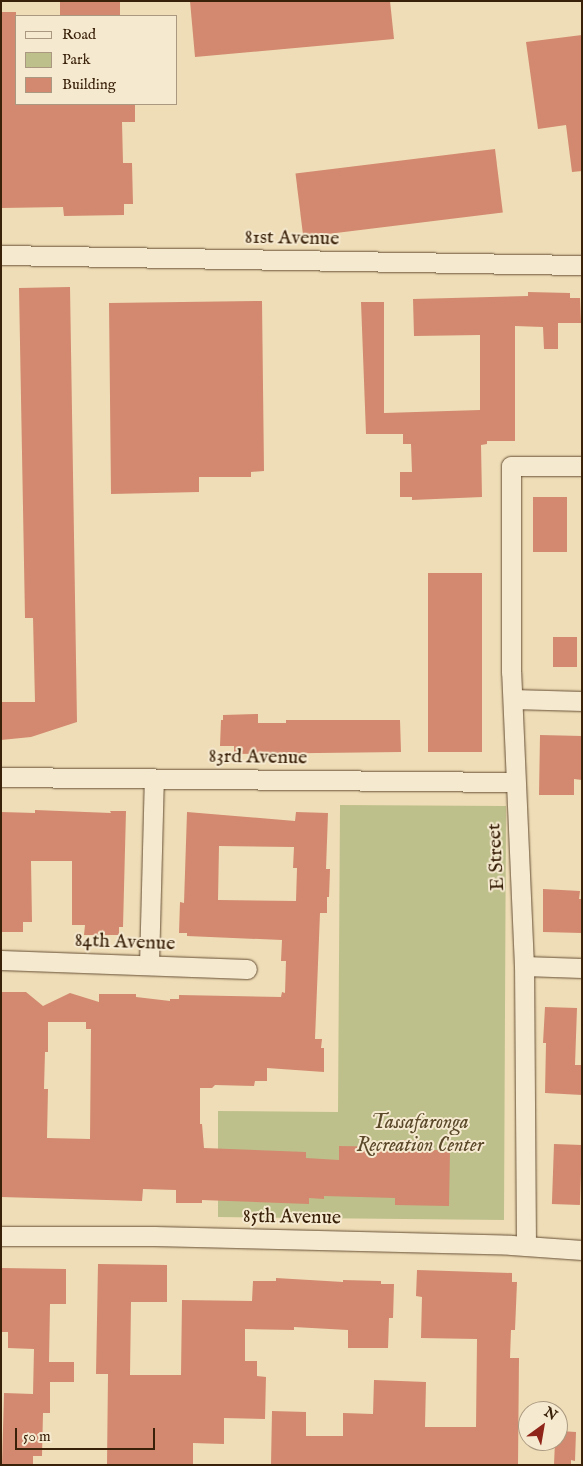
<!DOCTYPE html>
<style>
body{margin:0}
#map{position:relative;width:583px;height:1466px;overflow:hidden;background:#efddb7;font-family:"IM FELL English",serif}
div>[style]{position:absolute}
.green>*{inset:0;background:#bec08b}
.building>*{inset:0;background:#d2896f;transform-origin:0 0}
.roads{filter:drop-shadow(0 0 1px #664f34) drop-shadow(0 0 1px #664f34)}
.minor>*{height:19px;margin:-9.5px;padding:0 9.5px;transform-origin:9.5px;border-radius:9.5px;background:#f5e9d0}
span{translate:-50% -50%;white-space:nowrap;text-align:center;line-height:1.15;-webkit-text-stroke:4px #f5e9d0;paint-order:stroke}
.street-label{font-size:20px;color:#392008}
.park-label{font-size:20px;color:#5a4829;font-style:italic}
.frame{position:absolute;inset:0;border:2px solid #392008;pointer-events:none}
.legend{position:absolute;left:15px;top:15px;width:162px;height:90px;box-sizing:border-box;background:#f5e9d0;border:1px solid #aa9980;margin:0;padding:6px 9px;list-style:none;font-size:15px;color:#392008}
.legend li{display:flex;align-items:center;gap:10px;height:25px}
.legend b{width:25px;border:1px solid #aa9980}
.north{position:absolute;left:518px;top:1401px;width:50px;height:50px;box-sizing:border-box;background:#f5e9d0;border:1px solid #aa9980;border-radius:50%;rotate:32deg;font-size:14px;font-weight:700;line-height:20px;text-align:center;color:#392008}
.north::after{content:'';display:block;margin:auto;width:18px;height:22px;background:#8f2418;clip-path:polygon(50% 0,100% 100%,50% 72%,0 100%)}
.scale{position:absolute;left:15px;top:1428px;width:140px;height:22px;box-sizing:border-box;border:2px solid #392008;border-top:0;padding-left:6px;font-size:15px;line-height:18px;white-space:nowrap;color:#392008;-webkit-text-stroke:4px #f5e9d0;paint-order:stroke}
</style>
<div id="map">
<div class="green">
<i style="clip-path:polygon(340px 805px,506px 806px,504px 1220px,218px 1217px,218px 1111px,338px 1112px)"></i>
</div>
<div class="building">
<i style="left:60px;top:1px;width:60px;height:15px"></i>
<i style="clip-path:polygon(190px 1px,390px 1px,394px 39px,195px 57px)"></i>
<i style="clip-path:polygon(1px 12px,16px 12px,16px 104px,135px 104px,135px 122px,122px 122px,123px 163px,132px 163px,133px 204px,124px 204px,124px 215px,64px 216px,63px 207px,1px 208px)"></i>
<i style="clip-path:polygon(582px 35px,582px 171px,572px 172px,566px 125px,538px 129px,526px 42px)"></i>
<i style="left:495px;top:149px;width:64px;height:201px;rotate:83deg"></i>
<i style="clip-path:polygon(70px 287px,77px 722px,31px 737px,1px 740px,1px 702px,35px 702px,33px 618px,25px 618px,19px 288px)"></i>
<i style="clip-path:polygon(528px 292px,570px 293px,570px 298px,580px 298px,581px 323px,558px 323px,558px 349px,544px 349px,543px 327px,515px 326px,515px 441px,487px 441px,487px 444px,481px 445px,482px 497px,412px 500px,412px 497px,400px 497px,400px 472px,412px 472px,411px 444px,403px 444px,403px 434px,366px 434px,361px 302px,384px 302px,384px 413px,480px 410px,480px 335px,414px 336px,413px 299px,528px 296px)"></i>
<i style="clip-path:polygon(262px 301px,264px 471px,251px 472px,251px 477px,199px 477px,199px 492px,111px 494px,109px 303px)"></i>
<i style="left:567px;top:497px;width:55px;height:34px;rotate:90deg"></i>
<i style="left:428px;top:573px;width:54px;height:179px"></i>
<i style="left:553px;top:637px;width:24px;height:30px"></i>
<i style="clip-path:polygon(258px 714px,258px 723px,286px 723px,286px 720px,400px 720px,401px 752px,234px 754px,234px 746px,220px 746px,221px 720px,223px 720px,223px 715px)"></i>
<i style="clip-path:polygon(540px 735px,582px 736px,582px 780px,574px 779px,574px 795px,539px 795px)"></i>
<i style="clip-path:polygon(35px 810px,111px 813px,110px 811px,126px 811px,123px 927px,119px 927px,119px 935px,84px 935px,85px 925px,72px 925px,72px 861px,31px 861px,32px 922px,23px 922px,23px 932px,1px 932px,1px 812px,35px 813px)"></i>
<i style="clip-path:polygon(evenodd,187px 812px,295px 821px,296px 812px,328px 813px,326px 869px,330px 869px,329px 897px,327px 897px,327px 913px,320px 913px,315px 1039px,322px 1039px,321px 1048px,324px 1048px,324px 1072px,267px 1068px,267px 1081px,255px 1081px,254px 1086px,215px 1085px,212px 1088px,200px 1088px,200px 1124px,202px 1124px,204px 1148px,306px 1152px,306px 1158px,339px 1160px,339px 1146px,402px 1147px,402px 1140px,423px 1141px,423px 1150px,450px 1150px,449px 1206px,395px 1205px,395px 1198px,324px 1196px,324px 1199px,309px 1198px,309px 1204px,202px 1200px,202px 1203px,176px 1203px,176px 1190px,143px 1189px,142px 1201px,1px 1197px,1px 992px,26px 992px,43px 1006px,70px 993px,99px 1002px,99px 994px,136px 994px,136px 997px,170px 1001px,170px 999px,179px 999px,179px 995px,281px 997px,282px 992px,285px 993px,286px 961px,281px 961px,282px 940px,187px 936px,187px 933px,179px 933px,180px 902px,184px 903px,187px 812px,219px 846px,294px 847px,293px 868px,297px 868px,296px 901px,218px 900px,219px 846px,187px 812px,48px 1022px,86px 1022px,86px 1029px,91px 1029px,90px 1139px,47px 1138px,48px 1089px,44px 1089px,45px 1052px,48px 1052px,48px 1022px)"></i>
<i style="clip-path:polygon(543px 889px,580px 891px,579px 899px,582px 899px,582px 933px,543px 932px)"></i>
<i style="clip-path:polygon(545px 1007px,577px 1008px,575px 1065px,582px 1065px,582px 1095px,545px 1093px,546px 1043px,543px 1043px)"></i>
<i style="left:554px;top:1144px;width:28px;height:60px;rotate:2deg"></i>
<i style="clip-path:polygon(98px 1264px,167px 1265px,167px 1302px,131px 1302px,130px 1375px,181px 1375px,182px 1300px,252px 1301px,253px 1281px,276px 1281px,276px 1278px,343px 1282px,343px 1280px,381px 1281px,381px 1284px,394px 1284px,393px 1318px,389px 1318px,388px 1348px,348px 1348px,348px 1330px,294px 1327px,294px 1330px,245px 1329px,245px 1361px,257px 1361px,257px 1376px,266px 1377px,265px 1419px,224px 1418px,224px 1444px,193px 1443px,193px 1464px,107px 1465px,108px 1374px,96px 1374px)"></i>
<i style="clip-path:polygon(1px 1268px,66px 1269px,66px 1304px,50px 1304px,49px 1362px,74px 1362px,74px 1382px,50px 1382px,50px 1413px,43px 1413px,42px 1456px,33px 1456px,33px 1465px,2px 1465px,4px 1393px,33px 1394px,34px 1349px,8px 1348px,8px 1332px,1px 1332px)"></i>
<i style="clip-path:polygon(417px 1270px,512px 1273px,512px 1282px,517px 1282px,515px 1330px,511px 1330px,510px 1358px,519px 1358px,518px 1465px,271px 1465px,272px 1411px,306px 1412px,306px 1436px,343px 1436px,343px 1413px,373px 1414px,374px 1380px,426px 1382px,425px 1427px,476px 1427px,477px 1339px,421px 1338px,422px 1297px,416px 1296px)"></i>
<i style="clip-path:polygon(560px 1431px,576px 1432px,575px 1461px,571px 1460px,571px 1465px,554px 1465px,555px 1441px,559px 1441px)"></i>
</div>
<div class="roads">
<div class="minor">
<i style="left:1px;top:255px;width:581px;rotate:0.99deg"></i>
<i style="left:513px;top:699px;width:69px;rotate:1.7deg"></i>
<i style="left:1px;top:777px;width:514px;rotate:0.56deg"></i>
<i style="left:1px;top:960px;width:246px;rotate:2.1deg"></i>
<i style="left:149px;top:965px;width:186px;rotate:-88.5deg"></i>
<i style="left:524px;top:966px;width:58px;rotate:2deg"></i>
<i style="left:1px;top:1236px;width:153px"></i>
<i style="left:154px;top:1236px;width:357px;rotate:1.4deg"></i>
<i style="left:511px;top:1245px;width:71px;rotate:4deg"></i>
<i style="left:526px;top:1246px;width:280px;rotate:-90.4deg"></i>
<i style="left:524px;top:966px;width:294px;rotate:-92.5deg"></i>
<i style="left:511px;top:672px;width:206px;rotate:-90deg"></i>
<i style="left:511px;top:466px;width:71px"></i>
</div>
</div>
<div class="street-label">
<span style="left:292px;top:238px;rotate:1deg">81st Avenue</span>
<span style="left:258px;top:757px;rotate:1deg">83rd Avenue</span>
<span style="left:496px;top:857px;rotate:-93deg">E Street</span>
<span style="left:125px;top:942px;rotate:2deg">84th Avenue</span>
<span style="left:292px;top:1217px;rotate:1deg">85th Avenue</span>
</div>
<div class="park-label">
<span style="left:420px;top:1134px">Tassafaronga<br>Recreation Center</span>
</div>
<div class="frame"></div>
<ul class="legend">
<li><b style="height:6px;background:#f5e9d0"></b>Road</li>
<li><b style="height:14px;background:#bec08b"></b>Park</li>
<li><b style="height:14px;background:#d2896f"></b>Building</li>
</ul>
<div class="north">N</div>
<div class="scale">50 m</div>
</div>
